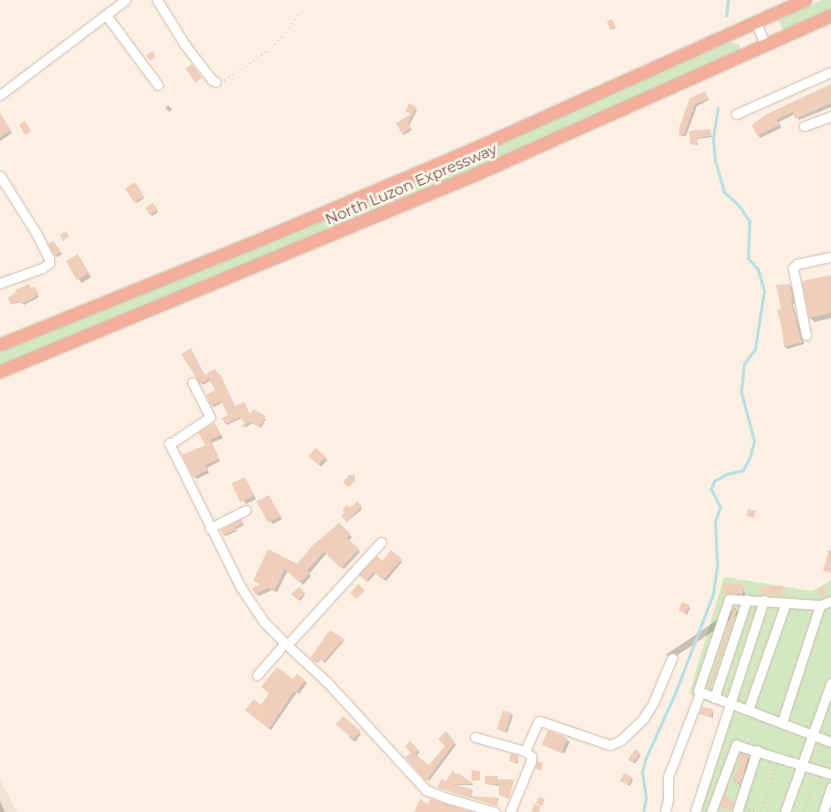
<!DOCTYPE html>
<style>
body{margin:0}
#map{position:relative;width:831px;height:812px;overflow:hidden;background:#fbf0e3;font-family:Montserrat,sans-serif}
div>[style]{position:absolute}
.residential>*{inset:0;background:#f2e2d2}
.green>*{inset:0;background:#d3e8c2}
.shadow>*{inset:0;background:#0003;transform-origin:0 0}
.stream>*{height:2.5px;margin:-1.25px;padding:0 1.25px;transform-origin:1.25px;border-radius:1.25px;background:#b8dfe3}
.building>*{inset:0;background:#efcebc;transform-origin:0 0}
.path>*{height:1px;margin-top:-0.5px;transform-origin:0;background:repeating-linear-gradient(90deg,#d4b19f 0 1px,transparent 0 5px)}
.roads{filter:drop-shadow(0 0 1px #cebaad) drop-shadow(0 0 1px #cebaad)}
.minor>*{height:9px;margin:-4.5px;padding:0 4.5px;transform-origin:4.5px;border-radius:4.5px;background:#fff}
.highway>*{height:12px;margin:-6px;padding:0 6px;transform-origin:6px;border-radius:6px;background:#f3ae9c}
span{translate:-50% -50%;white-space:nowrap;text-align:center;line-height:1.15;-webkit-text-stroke:5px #fef5e9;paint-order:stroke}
.street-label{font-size:15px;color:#72564a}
</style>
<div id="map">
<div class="residential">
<i style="clip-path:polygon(0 780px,17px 812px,0 812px)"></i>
</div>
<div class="green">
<i style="clip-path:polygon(822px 0,831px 0,831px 12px,785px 33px,778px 20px)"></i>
<i style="clip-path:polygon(730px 42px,739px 44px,740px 48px,738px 53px,628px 104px,0 369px,0 352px,240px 254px)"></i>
<i style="clip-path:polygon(724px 577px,812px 591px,831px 580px,831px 812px,698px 812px,734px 712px,689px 694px)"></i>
</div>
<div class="shadow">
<i style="clip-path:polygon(831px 87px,831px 107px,799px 120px,795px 114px,779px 122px,781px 128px,760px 138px,758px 135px,754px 125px)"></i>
<i style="clip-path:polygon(705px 92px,709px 100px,697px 106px,686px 136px,682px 136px,680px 135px,690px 99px)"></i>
<i style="left:168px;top:105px;width:6px;height:4px;rotate:45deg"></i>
<i style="clip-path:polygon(409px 105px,417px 110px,409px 126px,412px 130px,404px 135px,397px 124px,413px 115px,408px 112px)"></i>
<i style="clip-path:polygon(0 116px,12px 133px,0 141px)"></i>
<i style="clip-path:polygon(710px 131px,712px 137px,697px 139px,698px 145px,692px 144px,690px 133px)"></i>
<i style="clip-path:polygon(137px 185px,144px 198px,137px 203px,135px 201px)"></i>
<i style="clip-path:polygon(155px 206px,158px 212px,152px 216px,150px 214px)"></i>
<i style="clip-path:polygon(55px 244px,62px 254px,57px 257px,56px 256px)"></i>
<i style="clip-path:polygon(80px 259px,91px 277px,82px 283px,79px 280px)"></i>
<i style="clip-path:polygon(831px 277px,831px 318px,815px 322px,810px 318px,803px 282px)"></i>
<i style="clip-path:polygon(789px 285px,792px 287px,795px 303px,793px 304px,804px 344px,787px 349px,785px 346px,783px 310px)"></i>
<i style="clip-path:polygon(36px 289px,39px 297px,24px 305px,22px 302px,12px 304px,31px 290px)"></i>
<i style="clip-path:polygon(192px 351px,205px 376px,215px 371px,217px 372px,236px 408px,250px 416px,266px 419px,261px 428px,253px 423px,244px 428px,246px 423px,242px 418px,227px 425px,226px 424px,230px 416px,223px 402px,214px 407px,212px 405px,217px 391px,211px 380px,203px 385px,183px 354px)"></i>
<i style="clip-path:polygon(215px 425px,223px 438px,212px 443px,220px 461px,207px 468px,209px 473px,197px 479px,194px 476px)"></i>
<i style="left:316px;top:449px;width:16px;height:9px;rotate:45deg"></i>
<i style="clip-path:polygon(247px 482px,256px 499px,246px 504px,234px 484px)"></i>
<i style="clip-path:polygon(271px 500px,282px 519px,273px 524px,270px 521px)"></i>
<i style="left:357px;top:503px;width:8px;height:20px;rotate:50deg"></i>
<i style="clip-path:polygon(242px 522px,244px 525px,236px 529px,237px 531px,226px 536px,224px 535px,222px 530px)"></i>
<i style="clip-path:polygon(339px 525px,352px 537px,349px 541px,360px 552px,344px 569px,327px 553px,309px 574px,311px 576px,303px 585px,288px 570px,277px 592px,272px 590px,259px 596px,256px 594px,254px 589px,262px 585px,255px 580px,269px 551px,297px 565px)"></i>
<i style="clip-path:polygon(392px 552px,402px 562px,386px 581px,376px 573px,368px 582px,361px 575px,383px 563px)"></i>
<i style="clip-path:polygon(735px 586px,743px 587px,745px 595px,723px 593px)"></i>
<i style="clip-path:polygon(299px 589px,305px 595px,300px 601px,293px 594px)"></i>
<i style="clip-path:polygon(688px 606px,690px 608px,687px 615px,679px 610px)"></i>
<i style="left:735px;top:608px;width:7px;height:83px;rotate:56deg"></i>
<i style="clip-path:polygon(330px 632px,344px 641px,325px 663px,321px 659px,317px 663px,312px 658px)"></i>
<i style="clip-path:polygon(297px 675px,307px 683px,299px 694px,297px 692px,271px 730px,249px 712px,262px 707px,270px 694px,293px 681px)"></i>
<i style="clip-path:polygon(713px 711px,713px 718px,700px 714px)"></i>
<i style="clip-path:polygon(511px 714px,513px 716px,507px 733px,499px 730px,497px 728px)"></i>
<i style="clip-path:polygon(343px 718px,361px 734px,355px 742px,349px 737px)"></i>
<i style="left:549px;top:732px;width:23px;height:13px;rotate:25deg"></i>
<i style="clip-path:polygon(446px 733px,456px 745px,429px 781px,406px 758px,412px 753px,410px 743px,420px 752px,416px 756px,429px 766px,447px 746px)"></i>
<i style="clip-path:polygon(639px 754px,641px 755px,635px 764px,631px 761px)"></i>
<i style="clip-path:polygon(518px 757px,518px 764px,510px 761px)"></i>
<i style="clip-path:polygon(748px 757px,750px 758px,741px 785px,734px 782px,733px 781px)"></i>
<i style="clip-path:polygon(453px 771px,457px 777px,459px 774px,473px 785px,453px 785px,465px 790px,461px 795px,438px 786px,442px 780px,446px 783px)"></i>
<i style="clip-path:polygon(497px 777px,500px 786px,486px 784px)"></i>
<i style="clip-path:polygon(631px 778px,633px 780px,630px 786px,623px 782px)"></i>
<i style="clip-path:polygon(0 801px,1px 804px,5px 812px,0 812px)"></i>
</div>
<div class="stream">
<i style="left:726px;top:16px;width:16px;rotate:-83deg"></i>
<i style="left:643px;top:812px;width:14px;rotate:-78deg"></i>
<i style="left:646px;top:798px;width:26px;rotate:-99deg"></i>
<i style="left:642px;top:772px;width:12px;rotate:-76deg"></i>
<i style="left:645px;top:760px;width:76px;rotate:-65.8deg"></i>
<i style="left:676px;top:691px;width:104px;rotate:-69.1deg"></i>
<i style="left:713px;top:594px;width:30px;rotate:-82deg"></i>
<i style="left:717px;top:564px;width:42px;rotate:-92.7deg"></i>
<i style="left:715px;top:522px;width:16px;rotate:-72deg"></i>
<i style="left:720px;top:507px;width:20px;rotate:-117deg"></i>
<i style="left:711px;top:489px;width:9px;rotate:-69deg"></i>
<i style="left:714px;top:481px;width:15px;rotate:-28deg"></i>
<i style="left:727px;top:474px;width:16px;rotate:-14deg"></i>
<i style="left:743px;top:470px;width:15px;rotate:-62deg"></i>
<i style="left:750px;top:457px;width:16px;rotate:-76deg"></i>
<i style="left:754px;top:441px;width:51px;rotate:-104.9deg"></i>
<i style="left:741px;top:392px;width:28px;rotate:-84deg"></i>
<i style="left:744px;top:364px;width:19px;rotate:-54deg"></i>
<i style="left:755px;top:349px;width:59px;rotate:-81.2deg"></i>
<i style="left:764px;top:291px;width:22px;rotate:-106deg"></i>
<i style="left:758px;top:270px;width:16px;rotate:-130deg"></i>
<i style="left:748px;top:258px;width:37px;rotate:-88deg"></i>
<i style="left:749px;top:221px;width:18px;rotate:-124deg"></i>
<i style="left:739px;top:206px;width:21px;rotate:-137deg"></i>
<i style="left:724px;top:192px;width:32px;rotate:-106deg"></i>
<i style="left:715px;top:161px;width:23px;rotate:-95deg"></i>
<i style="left:713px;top:138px;width:30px;rotate:-81deg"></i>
</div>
<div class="building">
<i style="clip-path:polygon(612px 19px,616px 28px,610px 30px,607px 21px)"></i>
<i style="left:152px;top:51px;width:7px;height:7px;rotate:56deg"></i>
<i style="left:192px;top:64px;width:17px;height:8px;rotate:54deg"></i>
<i style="clip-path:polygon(831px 84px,831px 103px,795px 119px,793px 112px,777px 119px,779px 125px,757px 136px,752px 125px,765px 115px)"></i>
<i style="clip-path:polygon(705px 91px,708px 99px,695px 104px,684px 135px,679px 135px,679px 128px,690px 98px)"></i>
<i style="clip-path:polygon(409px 103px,416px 107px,408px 123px,411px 128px,402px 134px,396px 123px,411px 114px,405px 111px)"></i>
<i style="clip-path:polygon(0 113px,11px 130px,0 138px)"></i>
<i style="left:25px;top:121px;width:12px;height:7px;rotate:59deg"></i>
<i style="clip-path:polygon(710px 129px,711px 136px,697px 138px,697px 144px,690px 144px,689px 131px)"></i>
<i style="left:135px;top:182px;width:17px;height:12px;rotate:57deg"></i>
<i style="left:153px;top:203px;width:8px;height:9px;rotate:60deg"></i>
<i style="clip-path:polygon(66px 231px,69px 236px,63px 241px,60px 235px)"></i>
<i style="clip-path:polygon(53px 241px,61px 252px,55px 256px,48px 244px)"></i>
<i style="left:78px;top:254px;width:22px;height:14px;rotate:60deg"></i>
<i style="clip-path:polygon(831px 275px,831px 313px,809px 318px,802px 281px)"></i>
<i style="clip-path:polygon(29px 284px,31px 288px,35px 286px,39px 295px,21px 304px,20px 301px,11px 305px,8px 298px,16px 292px,15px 290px)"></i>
<i style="clip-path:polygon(790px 284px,793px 301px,791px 302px,802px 342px,784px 347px,782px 329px,777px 310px,781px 309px,776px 285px)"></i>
<i style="clip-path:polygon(191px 348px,204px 375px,215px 369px,218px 375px,220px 374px,235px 406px,244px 402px,250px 414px,253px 409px,266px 416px,259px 427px,250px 422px,241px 428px,244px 423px,240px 417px,225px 424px,222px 418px,228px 415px,221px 401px,211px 406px,206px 395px,215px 390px,209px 379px,200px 384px,181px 354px)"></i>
<i style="clip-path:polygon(215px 423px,221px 435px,210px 440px,219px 459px,205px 465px,208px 470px,193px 477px,182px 455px,205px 445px,198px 432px)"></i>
<i style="left:316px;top:448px;width:13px;height:11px;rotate:42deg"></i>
<i style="clip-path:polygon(349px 475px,355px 475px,355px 481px,349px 487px,343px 482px)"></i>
<i style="left:245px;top:477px;width:21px;height:15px;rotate:65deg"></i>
<i style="left:269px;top:495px;width:24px;height:14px;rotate:62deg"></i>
<i style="clip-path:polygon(357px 501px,362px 506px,347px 522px,342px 517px,345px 513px,342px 510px,347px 505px,350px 508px)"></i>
<i style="left:748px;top:509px;width:8px;height:7px;rotate:14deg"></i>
<i style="clip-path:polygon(241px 519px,243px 523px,235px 527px,236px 530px,223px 535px,221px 530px)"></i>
<i style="clip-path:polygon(339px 523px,351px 534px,347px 538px,359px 549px,341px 568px,324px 552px,307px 570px,310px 573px,300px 583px,285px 569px,274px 591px,269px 588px,255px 594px,252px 588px,261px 584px,253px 581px,268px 549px,297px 564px,314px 544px)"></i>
<i style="clip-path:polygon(391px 550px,402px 559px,383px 580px,374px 572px,366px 581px,359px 575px,377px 556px,382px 561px)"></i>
<i style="clip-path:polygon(829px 550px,831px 550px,831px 573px,823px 571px)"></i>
<i style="clip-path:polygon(736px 581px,744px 586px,743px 594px,722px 594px,723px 583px,735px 584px)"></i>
<i style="left:358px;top:584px;width:9px;height:12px;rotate:41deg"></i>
<i style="clip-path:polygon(783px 586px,783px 595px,761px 593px,761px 587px)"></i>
<i style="clip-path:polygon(823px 586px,826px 592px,821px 597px,817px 590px)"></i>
<i style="clip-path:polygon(299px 587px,305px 593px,298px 600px,291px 594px)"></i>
<i style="left:682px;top:602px;width:8px;height:9px;rotate:23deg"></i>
<i style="clip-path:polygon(734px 606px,733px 609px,737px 610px,710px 689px,706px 687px,709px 685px)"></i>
<i style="clip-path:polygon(330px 630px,344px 639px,323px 662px,319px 659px,316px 663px,310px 658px)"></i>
<i style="clip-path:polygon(277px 667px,293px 679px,297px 674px,305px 680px,296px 693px,294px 691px,269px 729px,245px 710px,254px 699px,261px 705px,269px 693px,261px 687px)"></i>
<i style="clip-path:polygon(702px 707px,713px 709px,711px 717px,699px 714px)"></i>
<i style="left:503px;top:710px;width:9px;height:20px;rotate:18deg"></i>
<i style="left:343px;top:716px;width:23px;height:11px;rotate:40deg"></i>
<i style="left:548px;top:730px;width:21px;height:16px;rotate:23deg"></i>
<i style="clip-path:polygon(446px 731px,455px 742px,426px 781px,405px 757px,411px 753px,405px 747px,410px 741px,419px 750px,415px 754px,429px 765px,445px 746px,438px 739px)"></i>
<i style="clip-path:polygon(635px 749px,640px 753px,633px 763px,628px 760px)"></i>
<i style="left:741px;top:753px;width:8px;height:30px;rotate:14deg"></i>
<i style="clip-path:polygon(511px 754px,519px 756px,516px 763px,509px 761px)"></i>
<i style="clip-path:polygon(537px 761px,543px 763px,541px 771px,535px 768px)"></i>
<i style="clip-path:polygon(454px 769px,453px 772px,456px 775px,458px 773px,474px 784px,454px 784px,473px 790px,472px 796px,499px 798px,497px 806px,438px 788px,441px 779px,446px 781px)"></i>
<i style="clip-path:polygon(472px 770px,480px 771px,480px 780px,471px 781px)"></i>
<i style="left:624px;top:773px;width:9px;height:9px;rotate:27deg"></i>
<i style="left:485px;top:776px;width:13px;height:8px"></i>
<i style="clip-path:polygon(499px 779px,514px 780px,509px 799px,499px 795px)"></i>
<i style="clip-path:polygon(729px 781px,726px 796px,734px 802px,731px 810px,720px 807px)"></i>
<i style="clip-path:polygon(539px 797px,545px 799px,542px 806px,536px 803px)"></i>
<i style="clip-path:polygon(420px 799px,428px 804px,431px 799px,473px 812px,414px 812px)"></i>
<i style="clip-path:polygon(534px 804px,541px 806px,538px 812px,531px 812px)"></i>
</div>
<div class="path">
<i style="left:224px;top:80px;width:52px;rotate:-34deg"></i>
<i style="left:267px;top:51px;width:22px;rotate:-43deg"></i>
<i style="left:283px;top:36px;width:27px;rotate:-56deg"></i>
<i style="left:748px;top:809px;width:9px;rotate:18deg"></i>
<i style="left:761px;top:812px;width:49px;rotate:-72.3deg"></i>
<i style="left:805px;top:812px;width:34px;rotate:-73deg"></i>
</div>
<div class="roads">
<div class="minor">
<i style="left:157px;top:0;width:53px;rotate:58.1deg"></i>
<i style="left:185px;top:45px;width:44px;rotate:52.4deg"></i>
<i style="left:212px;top:80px;width:4px;rotate:27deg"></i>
<i style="left:106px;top:15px;width:87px;rotate:53.4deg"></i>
<i style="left:756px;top:23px;width:25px;rotate:67deg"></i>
<i style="left:0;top:95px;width:157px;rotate:-37.2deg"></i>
<i style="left:736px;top:114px;width:104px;rotate:-23.9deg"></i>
<i style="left:804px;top:126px;width:29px;rotate:-20deg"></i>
<i style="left:0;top:176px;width:67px;rotate:57.7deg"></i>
<i style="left:36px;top:233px;width:29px;rotate:63deg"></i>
<i style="left:49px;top:259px;width:4px;rotate:90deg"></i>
<i style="left:49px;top:263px;width:9px;rotate:144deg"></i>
<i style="left:42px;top:268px;width:45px;rotate:160.3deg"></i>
<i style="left:806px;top:335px;width:68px;rotate:-101deg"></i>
<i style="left:793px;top:268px;width:6px;rotate:-45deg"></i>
<i style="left:797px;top:264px;width:35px;rotate:-12deg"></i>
<i style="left:169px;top:443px;width:160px;rotate:63.6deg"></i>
<i style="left:240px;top:586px;width:43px;rotate:56.3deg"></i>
<i style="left:264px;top:622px;width:33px;rotate:45deg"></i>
<i style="left:170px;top:444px;width:48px;rotate:-34deg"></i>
<i style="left:210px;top:417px;width:39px;rotate:-117deg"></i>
<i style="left:210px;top:528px;width:40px;rotate:-26.6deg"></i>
<i style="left:381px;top:542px;width:139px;rotate:132.4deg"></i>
<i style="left:287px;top:645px;width:54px;rotate:42.8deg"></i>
<i style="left:327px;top:682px;width:147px;rotate:47.5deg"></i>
<i style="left:426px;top:790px;width:22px;rotate:21deg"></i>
<i style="left:447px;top:798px;width:50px;rotate:16.3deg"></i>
<i style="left:831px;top:601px;width:12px;rotate:160deg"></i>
<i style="left:820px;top:605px;width:91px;rotate:-176.2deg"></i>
<i style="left:729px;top:599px;width:97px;rotate:108.6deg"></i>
<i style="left:698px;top:691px;width:142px;rotate:21deg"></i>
<i style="left:257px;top:675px;width:43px;rotate:-48.8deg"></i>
<i style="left:714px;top:698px;width:104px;rotate:-71.6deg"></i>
<i style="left:748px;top:710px;width:114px;rotate:-70.6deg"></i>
<i style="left:782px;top:722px;width:123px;rotate:-72deg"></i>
<i style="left:475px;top:737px;width:52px;rotate:15.6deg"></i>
<i style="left:525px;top:751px;width:8px;rotate:40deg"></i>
<i style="left:531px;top:756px;width:5px;rotate:90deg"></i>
<i style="left:531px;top:761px;width:55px;rotate:112.4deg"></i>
<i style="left:525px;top:751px;width:32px;rotate:-66deg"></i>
<i style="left:538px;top:722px;width:2px;rotate:-27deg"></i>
<i style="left:540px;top:721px;width:74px;rotate:18.9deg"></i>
<i style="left:610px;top:745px;width:12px;rotate:-24deg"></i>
<i style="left:621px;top:740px;width:30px;rotate:-44deg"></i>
<i style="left:643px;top:719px;width:19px;rotate:-58deg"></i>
<i style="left:653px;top:703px;width:49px;rotate:-67.1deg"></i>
<i style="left:665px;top:812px;width:12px;rotate:-76deg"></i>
<i style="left:668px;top:800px;width:23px;rotate:-90deg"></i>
<i style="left:668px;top:777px;width:90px;rotate:-69.1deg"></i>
<i style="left:695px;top:812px;width:223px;rotate:-72deg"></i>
<i style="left:711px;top:812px;width:72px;rotate:-69.5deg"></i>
<i style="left:736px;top:745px;width:99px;rotate:17deg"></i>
<i style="left:737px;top:812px;width:65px;rotate:-72.1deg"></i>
<i style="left:785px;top:812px;width:137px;rotate:-70.4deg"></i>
<i style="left:823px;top:812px;width:26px;rotate:-72deg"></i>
</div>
<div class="highway">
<i style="left:0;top:345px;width:273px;rotate:-22deg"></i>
<i style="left:253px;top:243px;width:238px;rotate:-23deg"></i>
<i style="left:472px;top:150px;width:366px;rotate:-24.2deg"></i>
<i style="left:0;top:372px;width:520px;rotate:-22.52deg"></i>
<i style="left:480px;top:173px;width:385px;rotate:-24.1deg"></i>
</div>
</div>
<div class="street-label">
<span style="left:411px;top:184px;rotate:-23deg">North Luzon Expressway</span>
</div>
</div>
